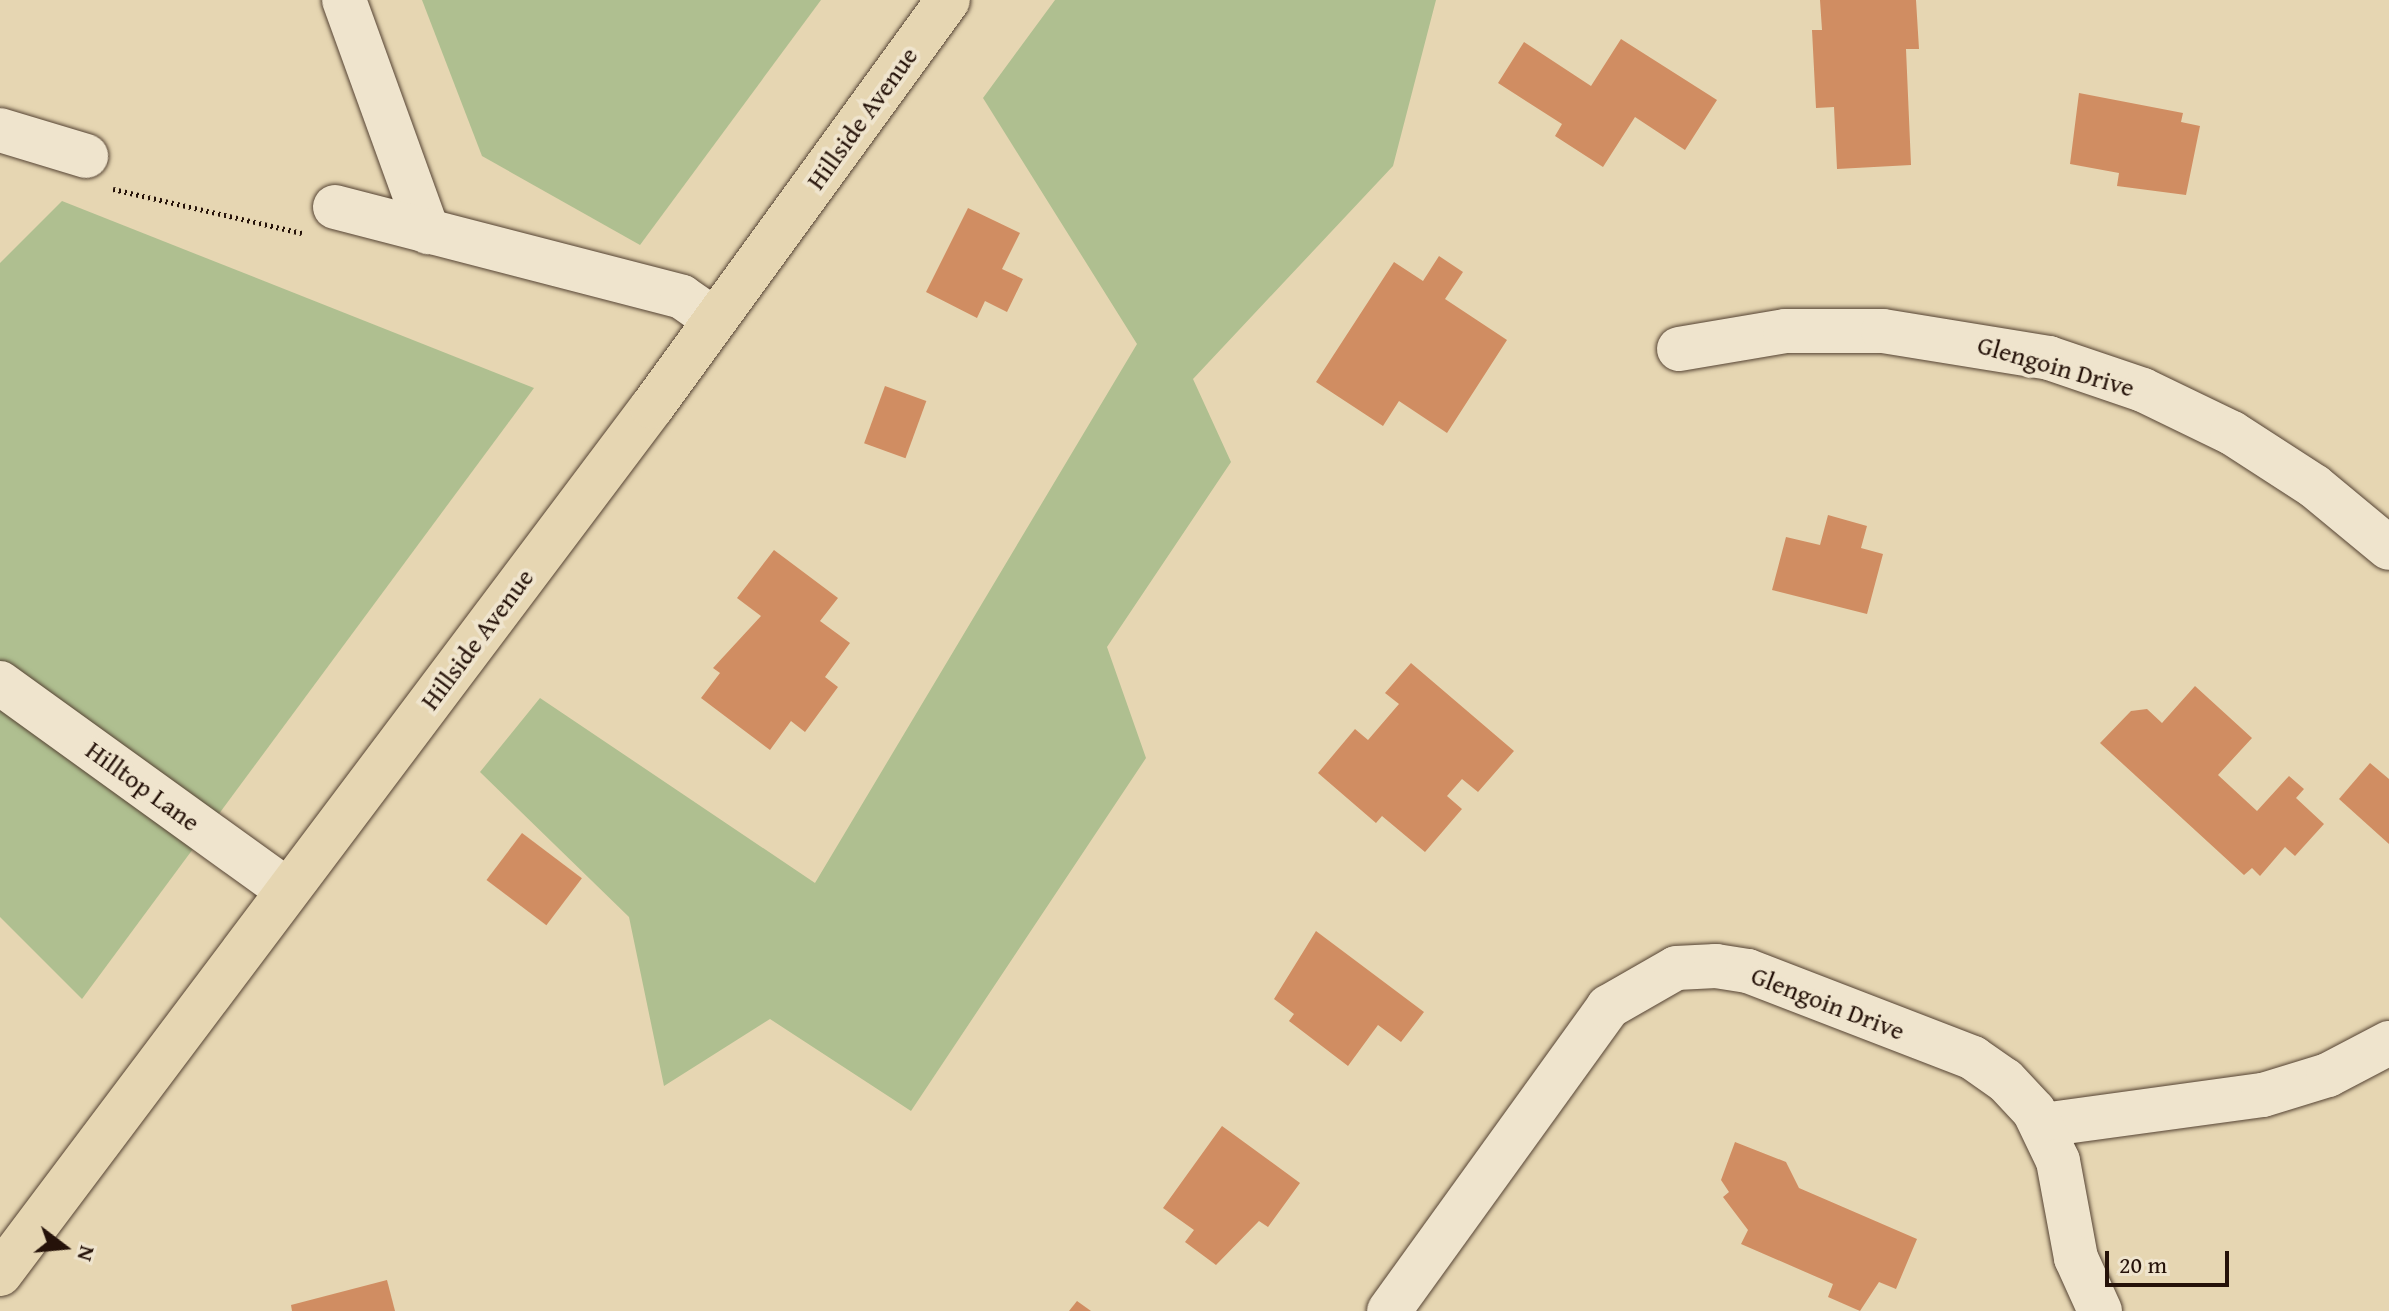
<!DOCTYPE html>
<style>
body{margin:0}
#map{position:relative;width:2389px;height:1311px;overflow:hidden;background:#e6d6b2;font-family:"Gentium Book Plus",serif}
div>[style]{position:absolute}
.green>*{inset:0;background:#afbf90}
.building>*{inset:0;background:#d08d62;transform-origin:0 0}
.path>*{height:5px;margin-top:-2.5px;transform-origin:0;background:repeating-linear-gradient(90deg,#251209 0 2px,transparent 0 6px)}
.roads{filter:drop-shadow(0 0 2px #554333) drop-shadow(0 0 2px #554333)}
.minor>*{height:44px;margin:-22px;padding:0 22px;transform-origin:22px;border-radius:22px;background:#efe4cd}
.major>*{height:44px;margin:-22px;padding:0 22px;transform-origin:22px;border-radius:22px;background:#e6d6b2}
span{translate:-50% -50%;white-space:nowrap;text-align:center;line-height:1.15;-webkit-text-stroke:8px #efe4cd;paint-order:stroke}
.street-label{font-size:26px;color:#251209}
.north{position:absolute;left:24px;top:1207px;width:80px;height:80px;-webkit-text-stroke:6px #efe4cd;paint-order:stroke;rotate:106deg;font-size:22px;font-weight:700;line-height:32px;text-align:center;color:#251209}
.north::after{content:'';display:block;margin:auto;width:28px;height:36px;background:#251209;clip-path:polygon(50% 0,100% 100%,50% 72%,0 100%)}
.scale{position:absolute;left:2105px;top:1251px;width:124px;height:36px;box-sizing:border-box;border:4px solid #251209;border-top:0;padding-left:10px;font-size:24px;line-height:28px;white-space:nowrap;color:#251209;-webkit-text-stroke:6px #efe4cd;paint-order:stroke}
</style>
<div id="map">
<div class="green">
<i style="clip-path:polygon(422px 0,821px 0,640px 245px,482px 156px)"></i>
<i style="clip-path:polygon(1055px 0,1436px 0,1393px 166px,1193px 379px,1231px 462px,1107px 647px,1146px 758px,911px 1111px,770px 1019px,664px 1086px,629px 917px,480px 772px,540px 698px,815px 883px,1137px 344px,983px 98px)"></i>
<i style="clip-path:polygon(62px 201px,534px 388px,82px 999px,0 917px,0 263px)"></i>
</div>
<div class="building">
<i style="clip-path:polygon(1820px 0,1916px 0,1919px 49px,1906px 49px,1911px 165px,1837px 169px,1834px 107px,1816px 108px,1812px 30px,1822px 30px)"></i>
<i style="clip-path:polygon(1621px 39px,1717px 100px,1685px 150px,1635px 117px,1603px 167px,1555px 136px,1562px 124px,1498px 83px,1524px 42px,1591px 86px)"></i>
<i style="clip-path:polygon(2079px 93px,2183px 113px,2181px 122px,2200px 126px,2186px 195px,2117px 186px,2119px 173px,2070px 164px)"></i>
<i style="clip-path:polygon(968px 208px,1020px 233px,1002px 269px,1023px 279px,1007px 312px,985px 301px,977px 318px,926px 292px)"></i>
<i style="clip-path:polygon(1439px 256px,1463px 272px,1445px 299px,1507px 340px,1447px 433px,1399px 401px,1383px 426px,1316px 382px,1394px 262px,1423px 281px)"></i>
<i style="left:885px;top:386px;width:44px;height:61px;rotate:20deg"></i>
<i style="clip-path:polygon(1828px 515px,1867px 526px,1861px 548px,1883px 554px,1867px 614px,1772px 590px,1786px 537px,1820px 545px)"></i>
<i style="clip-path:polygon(774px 550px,838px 598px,820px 621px,850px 643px,825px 677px,838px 687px,805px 732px,791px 721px,770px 750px,701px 698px,720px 673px,713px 668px,761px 616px,737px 598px)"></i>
<i style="clip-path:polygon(1411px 663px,1514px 751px,1478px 792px,1462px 779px,1447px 796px,1462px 809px,1425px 852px,1382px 816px,1376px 823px,1318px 773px,1355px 729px,1368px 740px,1399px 704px,1385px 693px)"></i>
<i style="clip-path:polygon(2195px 686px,2252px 738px,2218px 775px,2257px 811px,2289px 776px,2304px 789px,2296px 798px,2324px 824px,2295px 856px,2285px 847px,2260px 876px,2252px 868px,2244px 875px,2100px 743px,2131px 711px,2147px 709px,2162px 723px)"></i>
<i style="clip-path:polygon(2370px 763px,2389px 779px,2389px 844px,2339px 799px)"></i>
<i style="left:522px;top:833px;width:75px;height:59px;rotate:37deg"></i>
<i style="clip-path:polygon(1316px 931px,1424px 1012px,1401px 1042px,1378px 1025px,1348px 1066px,1289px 1021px,1294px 1014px,1274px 999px)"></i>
<i style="clip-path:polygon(1222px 1126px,1300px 1183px,1268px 1227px,1259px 1221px,1216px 1265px,1185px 1242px,1194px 1230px,1163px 1208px)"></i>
<i style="clip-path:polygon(1735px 1142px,1786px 1162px,1799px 1188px,1917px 1239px,1896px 1289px,1879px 1282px,1860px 1311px,1828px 1297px,1833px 1284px,1741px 1244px,1748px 1230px,1723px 1197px,1729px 1192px,1721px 1180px)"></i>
<i style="clip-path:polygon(387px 1280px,395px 1311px,292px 1311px,291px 1305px)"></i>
<i style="clip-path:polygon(1077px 1301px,1091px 1311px,1069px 1311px)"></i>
</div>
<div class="path">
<i style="left:113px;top:189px;width:194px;rotate:13.1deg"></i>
</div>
<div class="roads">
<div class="minor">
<i style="left:344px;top:0;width:247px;rotate:70.1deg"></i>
<i style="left:0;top:130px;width:90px;rotate:16.8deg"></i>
<i style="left:335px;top:207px;width:358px;rotate:14.5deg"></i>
<i style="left:682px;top:297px;width:40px;rotate:34.9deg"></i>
<i style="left:1679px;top:349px;width:108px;rotate:-9.6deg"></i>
<i style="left:1785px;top:331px;width:98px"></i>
<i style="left:1883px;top:331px;width:168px;rotate:9.2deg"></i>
<i style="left:2049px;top:358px;width:99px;rotate:18.8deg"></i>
<i style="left:2143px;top:390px;width:99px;rotate:25.8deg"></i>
<i style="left:2232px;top:433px;width:98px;rotate:32.9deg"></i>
<i style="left:2314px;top:486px;width:97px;rotate:39.6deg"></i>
<i style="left:0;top:683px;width:352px;rotate:35.8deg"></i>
<i style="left:2043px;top:1125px;width:222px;rotate:-7.8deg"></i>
<i style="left:2263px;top:1095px;width:68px;rotate:-17.1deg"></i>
<i style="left:2328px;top:1075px;width:69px;rotate:-27.7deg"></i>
<i style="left:1389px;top:1311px;width:375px;rotate:-54.2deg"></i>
<i style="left:1608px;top:1007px;width:78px;rotate:-29.8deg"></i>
<i style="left:1676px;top:968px;width:40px;rotate:-2.9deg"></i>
<i style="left:1716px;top:966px;width:32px;rotate:9deg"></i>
<i style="left:1748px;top:971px;width:241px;rotate:21.1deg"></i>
<i style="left:1973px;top:1058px;width:39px;rotate:35deg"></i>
<i style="left:2005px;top:1080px;width:42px;rotate:46.9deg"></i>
<i style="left:2034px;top:1111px;width:55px;rotate:64.4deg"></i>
<i style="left:2058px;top:1161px;width:99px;rotate:79.5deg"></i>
<i style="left:2076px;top:1258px;width:58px;rotate:65.6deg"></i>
</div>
<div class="major">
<i style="left:0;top:1274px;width:1085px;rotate:-53.06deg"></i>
<i style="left:652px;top:407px;width:503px;rotate:-53.97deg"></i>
</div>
</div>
<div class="street-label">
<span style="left:862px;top:118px;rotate:-54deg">Hillside Avenue</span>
<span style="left:2056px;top:366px;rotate:16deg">Glengoin Drive</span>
<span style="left:477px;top:639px;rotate:-53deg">Hillside Avenue</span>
<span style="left:143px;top:786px;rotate:36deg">Hilltop Lane</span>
<span style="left:1828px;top:1003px;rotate:21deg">Glengoin Drive</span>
</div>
<div class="north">N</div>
<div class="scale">20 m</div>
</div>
